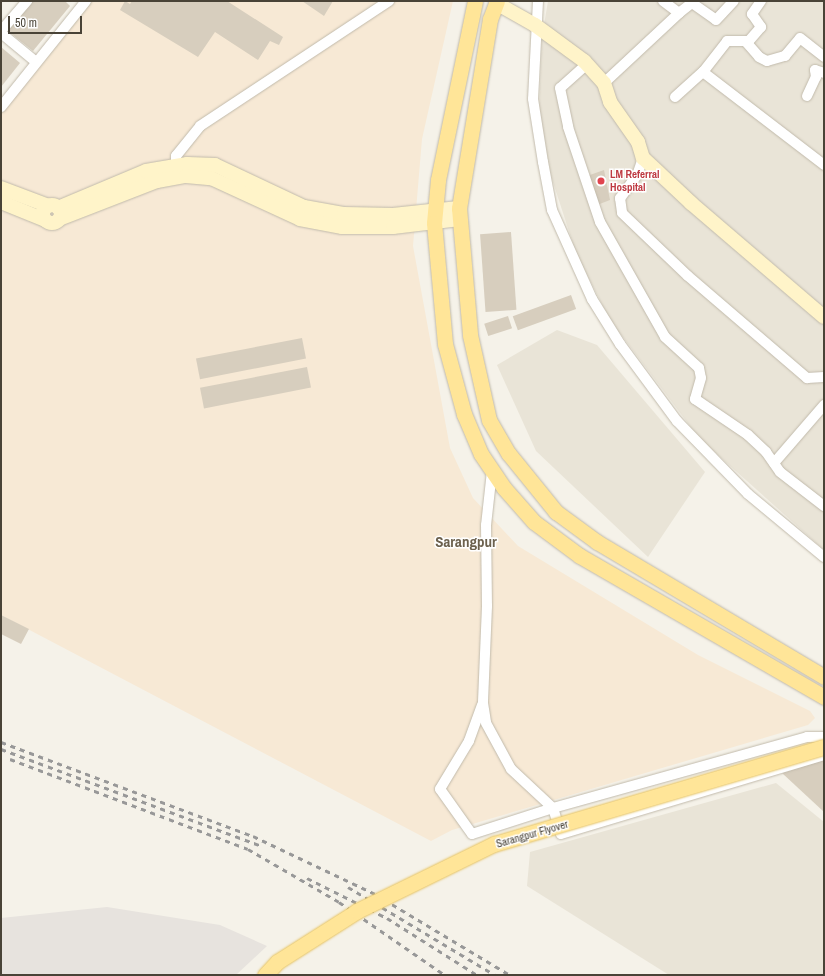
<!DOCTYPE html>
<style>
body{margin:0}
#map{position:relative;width:825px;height:976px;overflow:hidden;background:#f5f2e9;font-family:"Archivo Narrow",sans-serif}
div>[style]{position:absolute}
.residential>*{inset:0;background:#e9e4d7}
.commercial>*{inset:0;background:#f7e9d5}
.industrial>*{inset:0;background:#e7e3de}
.building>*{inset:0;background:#d7cebe;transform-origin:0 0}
.roads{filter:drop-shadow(0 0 1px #c1baab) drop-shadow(0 0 1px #c1baab)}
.street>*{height:10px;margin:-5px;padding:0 5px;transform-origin:5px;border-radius:5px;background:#fff}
.secondary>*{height:14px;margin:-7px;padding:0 7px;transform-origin:7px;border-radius:7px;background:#fff4c9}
.secondary>.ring{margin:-7px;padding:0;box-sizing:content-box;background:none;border:14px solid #fff4c9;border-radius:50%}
.primary>*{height:15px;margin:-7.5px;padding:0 7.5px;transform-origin:7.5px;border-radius:7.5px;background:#ffe598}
.rail>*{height:3px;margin-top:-1.5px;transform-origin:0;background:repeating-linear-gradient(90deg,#989898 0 5px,transparent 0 10px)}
.bridges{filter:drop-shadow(0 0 1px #e6c466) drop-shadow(0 0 1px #e6c466)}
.primary-bridge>*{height:15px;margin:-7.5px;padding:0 7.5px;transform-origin:7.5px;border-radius:7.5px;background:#ffe598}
.dots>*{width:11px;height:11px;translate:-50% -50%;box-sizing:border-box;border:2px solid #fff;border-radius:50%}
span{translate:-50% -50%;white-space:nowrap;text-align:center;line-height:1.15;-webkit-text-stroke:3px #fff;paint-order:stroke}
.health-label{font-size:11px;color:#be3a42;font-weight:700}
.left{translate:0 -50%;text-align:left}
.street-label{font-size:11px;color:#494337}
.district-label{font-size:15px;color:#6c614e;font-weight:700}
.frame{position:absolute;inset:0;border:2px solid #494337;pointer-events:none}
.scale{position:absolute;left:8px;top:16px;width:74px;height:18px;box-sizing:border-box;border:2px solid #494337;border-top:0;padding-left:5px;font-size:12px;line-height:14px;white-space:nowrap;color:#494337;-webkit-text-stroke:3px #fff;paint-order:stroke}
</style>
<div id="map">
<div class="residential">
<i style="clip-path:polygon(548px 1px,824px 1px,824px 550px,699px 438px,610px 320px,576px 253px,551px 176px,539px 110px,542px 37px)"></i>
<i style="clip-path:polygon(557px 330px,597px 345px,705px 472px,648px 557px,536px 451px,497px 365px)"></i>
<i style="clip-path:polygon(776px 783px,824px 822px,824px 975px,669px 975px,527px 886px,530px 852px)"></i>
</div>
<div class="commercial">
<i style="clip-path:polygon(85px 1px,453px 1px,422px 139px,413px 246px,450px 448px,473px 498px,518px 546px,698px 655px,810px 711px,815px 718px,808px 725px,452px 830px,431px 841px,1px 615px,1px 100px)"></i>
</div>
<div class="industrial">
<i style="clip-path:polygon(107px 907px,220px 925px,267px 946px,236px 975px,1px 975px,1px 918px)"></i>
</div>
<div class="building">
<i style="clip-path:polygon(32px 1px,65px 1px,70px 6px,33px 51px,8px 31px)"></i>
<i style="clip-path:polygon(125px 1px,130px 4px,132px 1px,227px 1px,283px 37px,279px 45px,270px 41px,258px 60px,215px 32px,198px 57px,120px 10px)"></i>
<i style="clip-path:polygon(302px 1px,333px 1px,324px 16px)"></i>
<i style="clip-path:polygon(1px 47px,20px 63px,1px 87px)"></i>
<i style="clip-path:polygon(604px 170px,610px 200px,597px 205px,587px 176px)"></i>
<i style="left:511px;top:232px;width:78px;height:31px;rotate:86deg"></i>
<i style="left:571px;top:295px;width:15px;height:62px;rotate:70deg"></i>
<i style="left:508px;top:316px;width:13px;height:25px;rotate:72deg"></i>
<i style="left:302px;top:338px;width:21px;height:108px;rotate:79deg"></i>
<i style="left:307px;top:367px;width:21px;height:109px;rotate:79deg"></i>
<i style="clip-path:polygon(1px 615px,29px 629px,21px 644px,1px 634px)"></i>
<i style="clip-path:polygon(824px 760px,824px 812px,782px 773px)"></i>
</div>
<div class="roads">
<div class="street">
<i style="left:538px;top:1px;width:98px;rotate:92.9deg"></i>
<i style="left:533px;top:99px;width:64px;rotate:81deg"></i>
<i style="left:543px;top:162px;width:49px;rotate:79.4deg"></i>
<i style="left:552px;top:210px;width:98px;rotate:65.8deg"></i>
<i style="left:592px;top:299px;width:53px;rotate:58.1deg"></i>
<i style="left:620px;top:344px;width:96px;rotate:53.5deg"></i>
<i style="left:677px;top:421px;width:102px;rotate:45.8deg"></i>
<i style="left:748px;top:494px;width:99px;rotate:39.7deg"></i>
<i style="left:663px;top:1px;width:20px;rotate:37deg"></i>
<i style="left:679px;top:13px;width:16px;rotate:-38deg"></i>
<i style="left:692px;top:3px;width:29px;rotate:35deg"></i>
<i style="left:716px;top:20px;width:26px;rotate:-47deg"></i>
<i style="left:761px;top:1px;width:16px;rotate:125deg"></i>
<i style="left:752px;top:14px;width:16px;rotate:55deg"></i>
<i style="left:761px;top:27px;width:21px;rotate:131deg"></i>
<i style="left:747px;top:43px;width:18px;rotate:49deg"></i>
<i style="left:759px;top:57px;width:9px;rotate:27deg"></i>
<i style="left:767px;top:61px;width:19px;rotate:-16deg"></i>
<i style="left:785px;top:56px;width:23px;rotate:-50deg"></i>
<i style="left:800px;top:38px;width:31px;rotate:38deg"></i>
<i style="left:1px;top:31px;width:40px;rotate:-49deg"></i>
<i style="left:1px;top:33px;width:45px;rotate:39.6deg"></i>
<i style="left:587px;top:64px;width:36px;rotate:138deg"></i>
<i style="left:560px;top:88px;width:40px;rotate:78deg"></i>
<i style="left:568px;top:127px;width:100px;rotate:71.4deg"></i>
<i style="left:600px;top:222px;width:132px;rotate:60.5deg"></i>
<i style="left:665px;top:337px;width:46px;rotate:42.4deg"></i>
<i style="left:699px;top:368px;width:10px;rotate:79deg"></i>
<i style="left:701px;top:378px;width:22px;rotate:106deg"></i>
<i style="left:695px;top:399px;width:64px;rotate:34.2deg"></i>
<i style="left:748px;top:435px;width:25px;rotate:43deg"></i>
<i style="left:766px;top:452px;width:24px;rotate:55deg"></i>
<i style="left:780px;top:472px;width:56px;rotate:37.7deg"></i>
<i style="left:703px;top:72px;width:153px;rotate:37.5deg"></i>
<i style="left:604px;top:83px;width:103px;rotate:-43deg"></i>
<i style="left:807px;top:96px;width:21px;rotate:-65deg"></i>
<i style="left:816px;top:77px;width:7px;rotate:-98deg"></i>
<i style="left:815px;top:70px;width:9px;rotate:18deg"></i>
<i style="left:675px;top:97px;width:38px;rotate:-42deg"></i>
<i style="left:703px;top:72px;width:39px;rotate:-52deg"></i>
<i style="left:727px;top:41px;width:22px"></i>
<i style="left:1px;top:107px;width:136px;rotate:-51.3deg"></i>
<i style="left:643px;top:158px;width:18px;rotate:109deg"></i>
<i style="left:637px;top:175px;width:29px;rotate:126deg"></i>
<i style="left:620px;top:198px;width:15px;rotate:82deg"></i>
<i style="left:622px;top:213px;width:91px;rotate:43.7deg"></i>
<i style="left:688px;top:276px;width:157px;rotate:40.6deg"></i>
<i style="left:807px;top:378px;width:17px;rotate:-3deg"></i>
<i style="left:176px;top:172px;width:16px;rotate:-90deg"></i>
<i style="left:176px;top:156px;width:38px;rotate:-51deg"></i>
<i style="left:200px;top:126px;width:227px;rotate:-33.5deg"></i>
<i style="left:774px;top:463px;width:77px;rotate:-49.2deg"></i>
<i style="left:492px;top:471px;width:54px;rotate:96.3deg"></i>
<i style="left:486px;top:525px;width:81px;rotate:89.3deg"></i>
<i style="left:487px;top:606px;width:97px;rotate:92.4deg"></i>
<i style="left:483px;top:703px;width:20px;rotate:81deg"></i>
<i style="left:486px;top:723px;width:52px;rotate:61.5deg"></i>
<i style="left:511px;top:769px;width:57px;rotate:42.9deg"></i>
<i style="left:553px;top:808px;width:27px;rotate:73deg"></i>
<i style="left:561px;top:834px;width:275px;rotate:-16.7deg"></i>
<i style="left:482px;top:705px;width:38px;rotate:110deg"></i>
<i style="left:469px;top:741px;width:56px;rotate:121.1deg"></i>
<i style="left:440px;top:789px;width:55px;rotate:54.6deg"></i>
<i style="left:472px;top:834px;width:85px;rotate:-17.8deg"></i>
<i style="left:553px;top:808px;width:264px;rotate:-15.6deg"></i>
<i style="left:807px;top:737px;width:17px"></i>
</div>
<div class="secondary">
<i style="left:496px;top:3px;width:45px;rotate:29.4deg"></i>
<i style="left:535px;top:25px;width:61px;rotate:36.3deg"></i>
<i style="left:584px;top:61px;width:30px;rotate:48deg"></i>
<i style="left:604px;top:83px;width:20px;rotate:72deg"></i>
<i style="left:610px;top:102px;width:49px;rotate:55deg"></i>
<i style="left:638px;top:142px;width:17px;rotate:73deg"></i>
<i style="left:643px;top:158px;width:66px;rotate:43.2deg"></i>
<i style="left:691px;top:203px;width:175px;rotate:40.6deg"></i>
<i style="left:1px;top:188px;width:51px;rotate:20.6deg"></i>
<i style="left:1px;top:202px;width:48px;rotate:22.2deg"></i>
<i class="ring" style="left:43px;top:205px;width:4px;height:4px"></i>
<i style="left:58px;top:208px;width:95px;rotate:-22.8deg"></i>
<i style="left:146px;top:171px;width:42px;rotate:-9.7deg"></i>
<i style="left:187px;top:164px;width:28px;rotate:2deg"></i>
<i style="left:215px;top:165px;width:98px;rotate:25.3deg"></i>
<i style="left:304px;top:207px;width:41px;rotate:9.9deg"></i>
<i style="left:344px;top:214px;width:49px;rotate:1.2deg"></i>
<i style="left:393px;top:215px;width:66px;rotate:-6.1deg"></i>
<i style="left:59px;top:219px;width:105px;rotate:-21.2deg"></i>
<i style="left:157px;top:181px;width:29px;rotate:-10deg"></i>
<i style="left:186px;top:176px;width:25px;rotate:5deg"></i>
<i style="left:211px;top:178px;width:98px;rotate:24.7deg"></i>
<i style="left:300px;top:219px;width:43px;rotate:10.8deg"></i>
<i style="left:342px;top:227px;width:51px"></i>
<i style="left:393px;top:227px;width:67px;rotate:-6.8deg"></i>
</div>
<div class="primary">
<i style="left:475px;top:1px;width:183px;rotate:101.7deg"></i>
<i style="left:438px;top:180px;width:43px;rotate:95.3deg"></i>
<i style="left:434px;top:223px;width:121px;rotate:84.8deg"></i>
<i style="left:445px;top:344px;width:73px;rotate:74.8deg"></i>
<i style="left:464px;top:414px;width:43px;rotate:67deg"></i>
<i style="left:481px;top:454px;width:41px;rotate:55.9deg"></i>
<i style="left:504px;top:488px;width:45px;rotate:48.6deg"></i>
<i style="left:534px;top:522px;width:57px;rotate:36.5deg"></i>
<i style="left:580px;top:556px;width:282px;rotate:30deg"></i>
<i style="left:497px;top:1px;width:19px;rotate:111deg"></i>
<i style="left:490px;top:19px;width:192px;rotate:99.3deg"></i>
<i style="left:459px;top:208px;width:127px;rotate:85deg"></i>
<i style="left:470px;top:335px;width:87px;rotate:77.4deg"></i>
<i style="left:489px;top:420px;width:39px;rotate:60deg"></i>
<i style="left:509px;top:454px;width:75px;rotate:51deg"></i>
<i style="left:556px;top:512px;width:51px;rotate:36.2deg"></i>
<i style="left:597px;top:542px;width:264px;rotate:30.7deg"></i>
</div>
</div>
<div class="rail">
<i style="left:1px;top:742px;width:269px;rotate:20.5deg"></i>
<i style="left:253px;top:836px;width:135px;rotate:25.4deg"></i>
<i style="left:375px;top:894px;width:157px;rotate:31deg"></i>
<i style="left:1px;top:749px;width:278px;rotate:20.4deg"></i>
<i style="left:10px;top:759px;width:254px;rotate:20.7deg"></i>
<i style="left:248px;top:849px;width:105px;rotate:30.2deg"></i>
<i style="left:339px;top:902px;width:129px;rotate:34.6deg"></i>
<i style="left:307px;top:878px;width:89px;rotate:26.6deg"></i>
<i style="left:387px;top:918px;width:107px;rotate:32.3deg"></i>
<i style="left:348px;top:887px;width:171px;rotate:30.9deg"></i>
</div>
<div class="bridges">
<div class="primary-bridge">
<i style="left:265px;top:975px;width:18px;rotate:-47deg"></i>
<i style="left:277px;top:962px;width:95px;rotate:-32.5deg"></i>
<i style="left:357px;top:911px;width:153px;rotate:-26.1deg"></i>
<i style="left:494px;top:844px;width:343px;rotate:-16.4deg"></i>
</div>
</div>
<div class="dots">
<i style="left:601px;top:181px;background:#e0444e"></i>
</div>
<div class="health-label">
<span class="left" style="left:610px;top:181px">LM Referral<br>Hospital</span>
</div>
<div class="street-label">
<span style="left:532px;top:834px;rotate:-16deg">Sarangpur Flyover</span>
</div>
<div class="district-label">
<span style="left:466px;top:542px">Sarangpur</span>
</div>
<div class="frame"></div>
<div class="scale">50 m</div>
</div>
